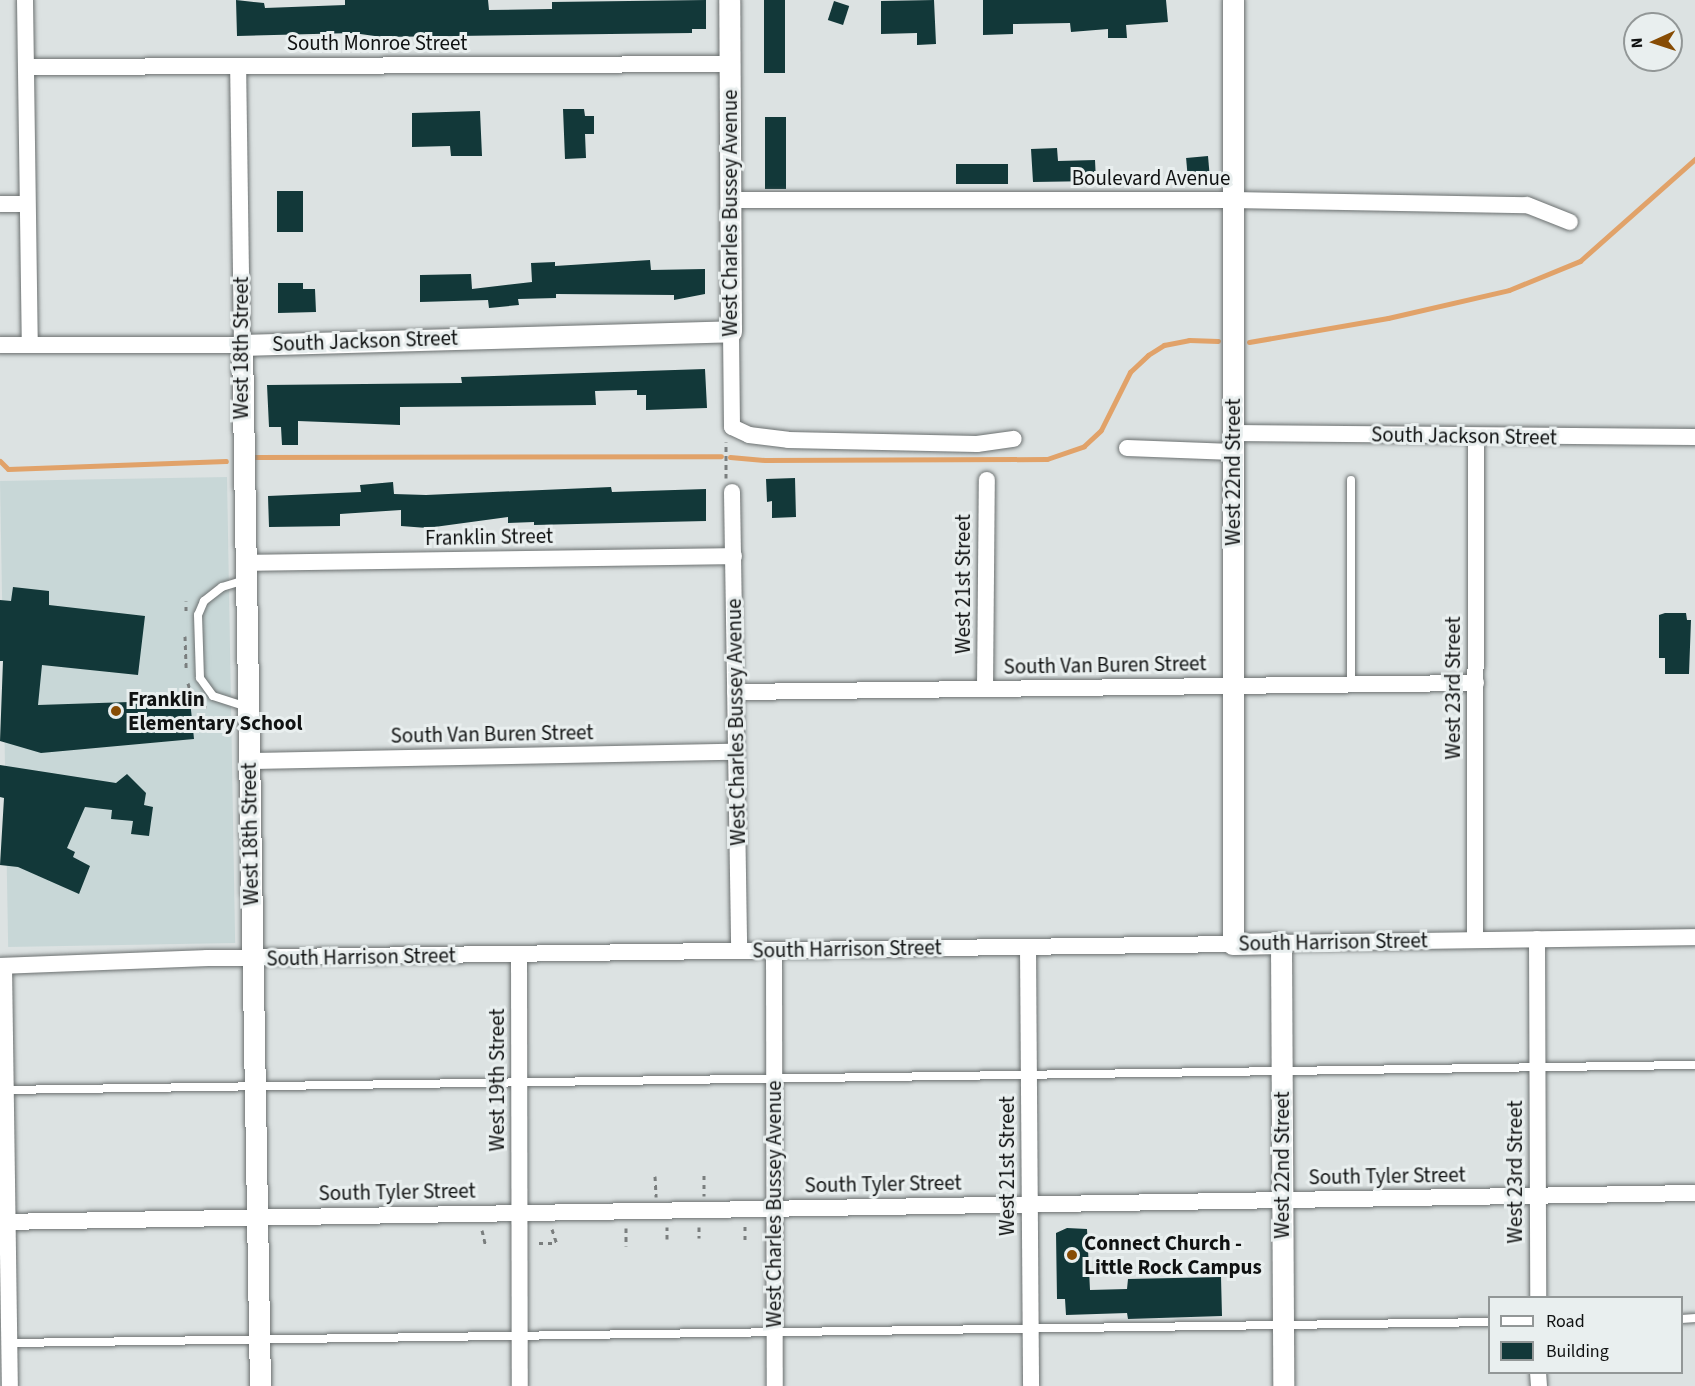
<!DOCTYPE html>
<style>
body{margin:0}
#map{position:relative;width:1695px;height:1386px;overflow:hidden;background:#dce2e2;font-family:"Source Sans 3",sans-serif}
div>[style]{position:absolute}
.built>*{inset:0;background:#c8d7d7;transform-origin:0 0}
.stream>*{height:5px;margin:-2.5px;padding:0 2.5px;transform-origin:2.5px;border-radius:2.5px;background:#e1a269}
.building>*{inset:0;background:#123839;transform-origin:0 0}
.path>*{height:3px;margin-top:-1.5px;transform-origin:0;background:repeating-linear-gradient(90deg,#7a7e7e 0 4.5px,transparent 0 9px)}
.roads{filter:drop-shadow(0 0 2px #6b7070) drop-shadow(0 0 2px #6b7070)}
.service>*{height:8px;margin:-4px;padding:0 4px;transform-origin:4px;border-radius:4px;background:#fff}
.minor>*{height:16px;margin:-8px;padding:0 8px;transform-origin:8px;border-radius:8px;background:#fff}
.tertiary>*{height:21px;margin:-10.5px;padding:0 10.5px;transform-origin:10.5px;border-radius:10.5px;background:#fff}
.dots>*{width:16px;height:16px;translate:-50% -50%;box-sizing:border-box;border:3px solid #e9efef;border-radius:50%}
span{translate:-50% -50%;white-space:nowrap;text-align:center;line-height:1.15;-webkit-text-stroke:6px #e9efef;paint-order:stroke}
.street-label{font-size:21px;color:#101212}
.poi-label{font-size:21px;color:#101212;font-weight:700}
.left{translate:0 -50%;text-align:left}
.legend{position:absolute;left:1488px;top:1296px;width:195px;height:78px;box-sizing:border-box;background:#e9efef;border:2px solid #929797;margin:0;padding:8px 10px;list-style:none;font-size:18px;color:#101212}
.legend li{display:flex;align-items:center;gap:12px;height:30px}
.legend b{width:30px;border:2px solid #929797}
.north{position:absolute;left:1623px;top:12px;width:60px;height:60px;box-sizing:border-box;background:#e9efef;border:2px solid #929797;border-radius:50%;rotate:267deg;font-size:16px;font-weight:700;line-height:24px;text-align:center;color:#101212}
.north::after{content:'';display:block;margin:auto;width:21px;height:27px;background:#874c04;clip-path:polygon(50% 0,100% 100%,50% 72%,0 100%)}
</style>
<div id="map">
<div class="built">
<i style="left:227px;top:477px;width:466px;height:227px;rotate:89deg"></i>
</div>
<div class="stream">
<i style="left:1249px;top:342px;width:141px;rotate:-9.8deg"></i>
<i style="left:1388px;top:318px;width:124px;rotate:-13deg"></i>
<i style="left:1509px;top:290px;width:77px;rotate:-22.2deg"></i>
<i style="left:1580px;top:261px;width:154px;rotate:-41.6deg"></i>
<i style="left:255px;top:457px;width:466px;rotate:-0.1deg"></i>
<i style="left:730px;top:457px;width:35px;rotate:5deg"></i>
<i style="left:765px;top:460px;width:282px;rotate:-0.2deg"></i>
<i style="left:1047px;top:459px;width:39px;rotate:-19deg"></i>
<i style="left:1084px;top:446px;width:23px;rotate:-43deg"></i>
<i style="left:1101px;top:430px;width:65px;rotate:-63.4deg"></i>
<i style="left:1130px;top:372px;width:25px;rotate:-43deg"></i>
<i style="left:1148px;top:355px;width:19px;rotate:-32deg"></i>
<i style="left:1164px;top:345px;width:25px;rotate:-11deg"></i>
<i style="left:1189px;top:340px;width:29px;rotate:2deg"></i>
<i style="left:0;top:461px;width:11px;rotate:45deg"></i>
<i style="left:8px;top:469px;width:218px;rotate:-2.1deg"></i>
</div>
<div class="building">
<i style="clip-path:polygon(236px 0,264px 3px,265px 8px,345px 5px,345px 0,488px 0,489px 10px,552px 9px,552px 2px,706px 0,706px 29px,692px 29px,692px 33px,382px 37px,353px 33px,237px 36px)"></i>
<i style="left:764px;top:0;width:21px;height:73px"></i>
<i style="clip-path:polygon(934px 0,936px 44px,917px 45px,917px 33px,881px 34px,881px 1px)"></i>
<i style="clip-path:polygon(983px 0,1166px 0,1168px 22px,1126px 25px,1127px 38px,1108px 38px,1108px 29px,1071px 32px,1070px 23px,1013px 24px,1013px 34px,983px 35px)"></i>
<i style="left:834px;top:1px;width:16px;height:20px;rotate:18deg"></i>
<i style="clip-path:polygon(563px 109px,584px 109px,585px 116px,594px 116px,594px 134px,585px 134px,586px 158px,565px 159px)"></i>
<i style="clip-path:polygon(480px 111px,482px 156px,451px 156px,450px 146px,412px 147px,412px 113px)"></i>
<i style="left:786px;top:117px;width:72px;height:21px;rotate:90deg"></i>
<i style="clip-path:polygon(1057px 148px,1058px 161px,1095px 160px,1096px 181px,1033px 182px,1031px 149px)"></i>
<i style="left:1208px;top:156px;width:22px;height:22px;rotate:85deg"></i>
<i style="left:1008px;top:164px;width:20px;height:52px;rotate:90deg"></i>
<i style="left:277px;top:191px;width:26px;height:41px"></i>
<i style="clip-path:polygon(650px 260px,651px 270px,705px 269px,705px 294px,674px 300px,674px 295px,556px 294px,556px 298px,518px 299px,519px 305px,489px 308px,488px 300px,420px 302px,420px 275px,471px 274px,472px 289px,532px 282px,531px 263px,555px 262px,555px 266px)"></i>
<i style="clip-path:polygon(278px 283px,303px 283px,303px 289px,315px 289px,316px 312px,278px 313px)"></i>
<i style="clip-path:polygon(705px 369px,707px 408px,646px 410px,646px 395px,637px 395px,637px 390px,595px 391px,596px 405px,400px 407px,400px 425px,298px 421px,298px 445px,282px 445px,281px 427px,269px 427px,267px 385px,462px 383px,461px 377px)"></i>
<i style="clip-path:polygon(795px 478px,796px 517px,772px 518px,772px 501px,767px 502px,766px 479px)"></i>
<i style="clip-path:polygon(393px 482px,394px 494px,426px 495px,611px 487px,612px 492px,706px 489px,706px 521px,534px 525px,534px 522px,508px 523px,508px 517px,427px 528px,401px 526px,401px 510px,340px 514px,340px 526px,269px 527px,268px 496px,361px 492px,360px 485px)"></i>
<i style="clip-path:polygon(13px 587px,49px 591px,49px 605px,145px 616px,138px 675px,42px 665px,38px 705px,190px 700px,194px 739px,41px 753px,0 741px,3px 661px,0 661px,0 600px,11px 601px)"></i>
<i style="clip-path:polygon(1665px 613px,1686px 613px,1687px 620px,1691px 620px,1689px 674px,1665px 674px,1665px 658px,1659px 658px,1659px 615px)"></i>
<i style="clip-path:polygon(0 765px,116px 783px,127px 774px,146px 793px,144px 805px,153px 807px,149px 836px,131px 834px,133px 821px,111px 819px,112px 810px,85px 807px,67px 848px,75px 852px,73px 857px,90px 866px,79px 894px,18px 867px,0 865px,4px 798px,0 797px)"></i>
<i style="clip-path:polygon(1067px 1228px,1087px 1229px,1090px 1290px,1127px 1289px,1128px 1279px,1221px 1277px,1222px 1316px,1128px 1319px,1127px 1313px,1066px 1315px,1065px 1299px,1057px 1299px,1056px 1233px)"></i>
</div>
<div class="path">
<i style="left:726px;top:478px;width:36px;rotate:-90deg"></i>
<i style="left:186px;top:611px;width:10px;rotate:-90deg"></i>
<i style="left:185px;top:636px;width:35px;rotate:88deg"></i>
<i style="left:188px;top:683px;width:23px;rotate:75deg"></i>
<i style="left:194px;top:705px;width:13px;rotate:9deg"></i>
<i style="left:704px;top:1175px;width:21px;rotate:90deg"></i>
<i style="left:655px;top:1176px;width:21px;rotate:87deg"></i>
<i style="left:745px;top:1226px;width:17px;rotate:90deg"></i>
<i style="left:699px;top:1227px;width:11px;rotate:90deg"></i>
<i style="left:626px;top:1228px;width:18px;rotate:90deg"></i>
<i style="left:552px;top:1229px;width:16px;rotate:72deg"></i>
<i style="left:482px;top:1230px;width:17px;rotate:77deg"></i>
<i style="left:667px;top:1239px;width:12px;rotate:-90deg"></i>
<i style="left:539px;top:1243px;width:18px"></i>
</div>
<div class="roads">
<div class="service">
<i style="left:1351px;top:480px;width:205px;rotate:90deg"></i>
<i style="left:245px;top:580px;width:24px;rotate:163deg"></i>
<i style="left:222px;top:587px;width:23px;rotate:142deg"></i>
<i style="left:204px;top:601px;width:15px;rotate:113deg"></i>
<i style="left:198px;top:615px;width:63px;rotate:88.2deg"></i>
<i style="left:200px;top:678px;width:22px;rotate:54deg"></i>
<i style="left:213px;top:696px;width:35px;rotate:18deg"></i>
<i style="left:3px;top:1090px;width:1692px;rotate:-0.85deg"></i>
<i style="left:1682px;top:1319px;width:13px;rotate:-4deg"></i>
<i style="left:9px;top:1343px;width:1481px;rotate:-0.81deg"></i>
</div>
<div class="minor">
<i style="left:25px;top:0;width:343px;rotate:89.2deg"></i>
<i style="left:26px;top:67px;width:703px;rotate:-0.24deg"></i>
<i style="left:730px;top:200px;width:502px"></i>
<i style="left:1232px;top:200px;width:295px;rotate:1deg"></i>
<i style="left:1527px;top:205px;width:46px;rotate:21.6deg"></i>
<i style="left:0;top:204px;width:25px"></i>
<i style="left:731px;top:331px;width:96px;rotate:89.4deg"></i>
<i style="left:732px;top:427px;width:19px;rotate:25deg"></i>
<i style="left:749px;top:435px;width:39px;rotate:7deg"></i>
<i style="left:788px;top:440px;width:189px;rotate:1.2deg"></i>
<i style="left:977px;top:444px;width:37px;rotate:-8deg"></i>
<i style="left:0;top:345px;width:242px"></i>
<i style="left:242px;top:345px;width:279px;rotate:-90.8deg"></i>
<i style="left:1233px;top:433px;width:462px;rotate:0.5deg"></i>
<i style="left:1127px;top:448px;width:106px;rotate:2.2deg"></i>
<i style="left:732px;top:492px;width:459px;rotate:89.1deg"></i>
<i style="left:245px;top:563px;width:489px;rotate:-0.8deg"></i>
<i style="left:985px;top:689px;width:209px;rotate:-89.5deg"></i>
<i style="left:735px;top:692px;width:741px;rotate:-0.7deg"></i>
<i style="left:248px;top:761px;width:488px;rotate:-1.1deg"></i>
<i style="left:1537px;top:939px;width:359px;rotate:89.8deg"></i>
<i style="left:1475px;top:940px;width:503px;rotate:-89.89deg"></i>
<i style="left:1281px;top:943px;width:414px;rotate:-0.8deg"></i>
<i style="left:1028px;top:947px;width:439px;rotate:89.6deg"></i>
<i style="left:774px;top:950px;width:436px;rotate:89.9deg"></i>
<i style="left:519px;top:954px;width:432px;rotate:89.9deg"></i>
<i style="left:0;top:966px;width:207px;rotate:-2.2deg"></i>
<i style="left:207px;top:958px;width:1026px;rotate:-0.78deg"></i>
<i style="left:4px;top:966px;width:420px;rotate:89.2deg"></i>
<i style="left:0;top:1222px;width:1695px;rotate:-0.98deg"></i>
<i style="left:1538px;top:1372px;width:14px;rotate:86deg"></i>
</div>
<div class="tertiary">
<i style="left:1233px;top:0;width:944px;rotate:90deg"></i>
<i style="left:1233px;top:944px;width:48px;rotate:-1.2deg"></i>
<i style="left:1281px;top:943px;width:443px;rotate:89.7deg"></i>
<i style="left:260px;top:1386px;width:1041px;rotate:-90.99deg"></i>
<i style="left:242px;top:345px;width:489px;rotate:-1.6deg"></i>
<i style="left:731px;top:331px;width:331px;rotate:-90.3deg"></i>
</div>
</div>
<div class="dots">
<i style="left:116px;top:711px;background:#874c04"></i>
<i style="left:1072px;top:1255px;background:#874c04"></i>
</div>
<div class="street-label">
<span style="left:377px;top:43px">South Monroe Street</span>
<span style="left:1151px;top:178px">Boulevard Avenue</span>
<span style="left:730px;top:213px;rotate:-90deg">West Charles Bussey Avenue</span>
<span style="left:365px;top:341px;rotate:-2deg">South Jackson Street</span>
<span style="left:241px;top:348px;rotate:-90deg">West 18th Street</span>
<span style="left:1464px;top:436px;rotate:1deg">South Jackson Street</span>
<span style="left:1233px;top:472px;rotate:-90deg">West 22nd Street</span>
<span style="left:489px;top:537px;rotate:-1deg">Franklin Street</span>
<span style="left:963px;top:584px;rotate:-90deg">West 21st Street</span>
<span style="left:1105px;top:665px;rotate:-1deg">South Van Buren Street</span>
<span style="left:1453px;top:688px;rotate:-90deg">West 23rd Street</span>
<span style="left:736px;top:722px;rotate:-91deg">West Charles Bussey Avenue</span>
<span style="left:492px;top:734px;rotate:-1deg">South Van Buren Street</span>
<span style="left:250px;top:834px;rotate:-91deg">West 18th Street</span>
<span style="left:1333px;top:942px;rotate:-1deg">South Harrison Street</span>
<span style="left:847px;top:949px;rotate:-1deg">South Harrison Street</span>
<span style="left:361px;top:957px;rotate:-1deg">South Harrison Street</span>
<span style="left:497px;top:1080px;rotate:-90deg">West 19th Street</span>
<span style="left:1282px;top:1165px;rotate:-90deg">West 22nd Street</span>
<span style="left:1007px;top:1166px;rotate:-90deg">West 21st Street</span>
<span style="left:1515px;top:1172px;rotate:-90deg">West 23rd Street</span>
<span style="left:1387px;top:1176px;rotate:-1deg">South Tyler Street</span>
<span style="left:883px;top:1184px;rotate:-1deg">South Tyler Street</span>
<span style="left:397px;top:1192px;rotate:-1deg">South Tyler Street</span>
<span style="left:774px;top:1204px;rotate:-90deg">West Charles Bussey Avenue</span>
</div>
<div class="poi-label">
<span class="left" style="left:128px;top:711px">Franklin<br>Elementary School</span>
<span class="left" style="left:1084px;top:1255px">Connect Church -<br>Little Rock Campus</span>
</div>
<ul class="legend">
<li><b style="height:8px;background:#fff"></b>Road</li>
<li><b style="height:16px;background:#123839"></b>Building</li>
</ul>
<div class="north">N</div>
</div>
